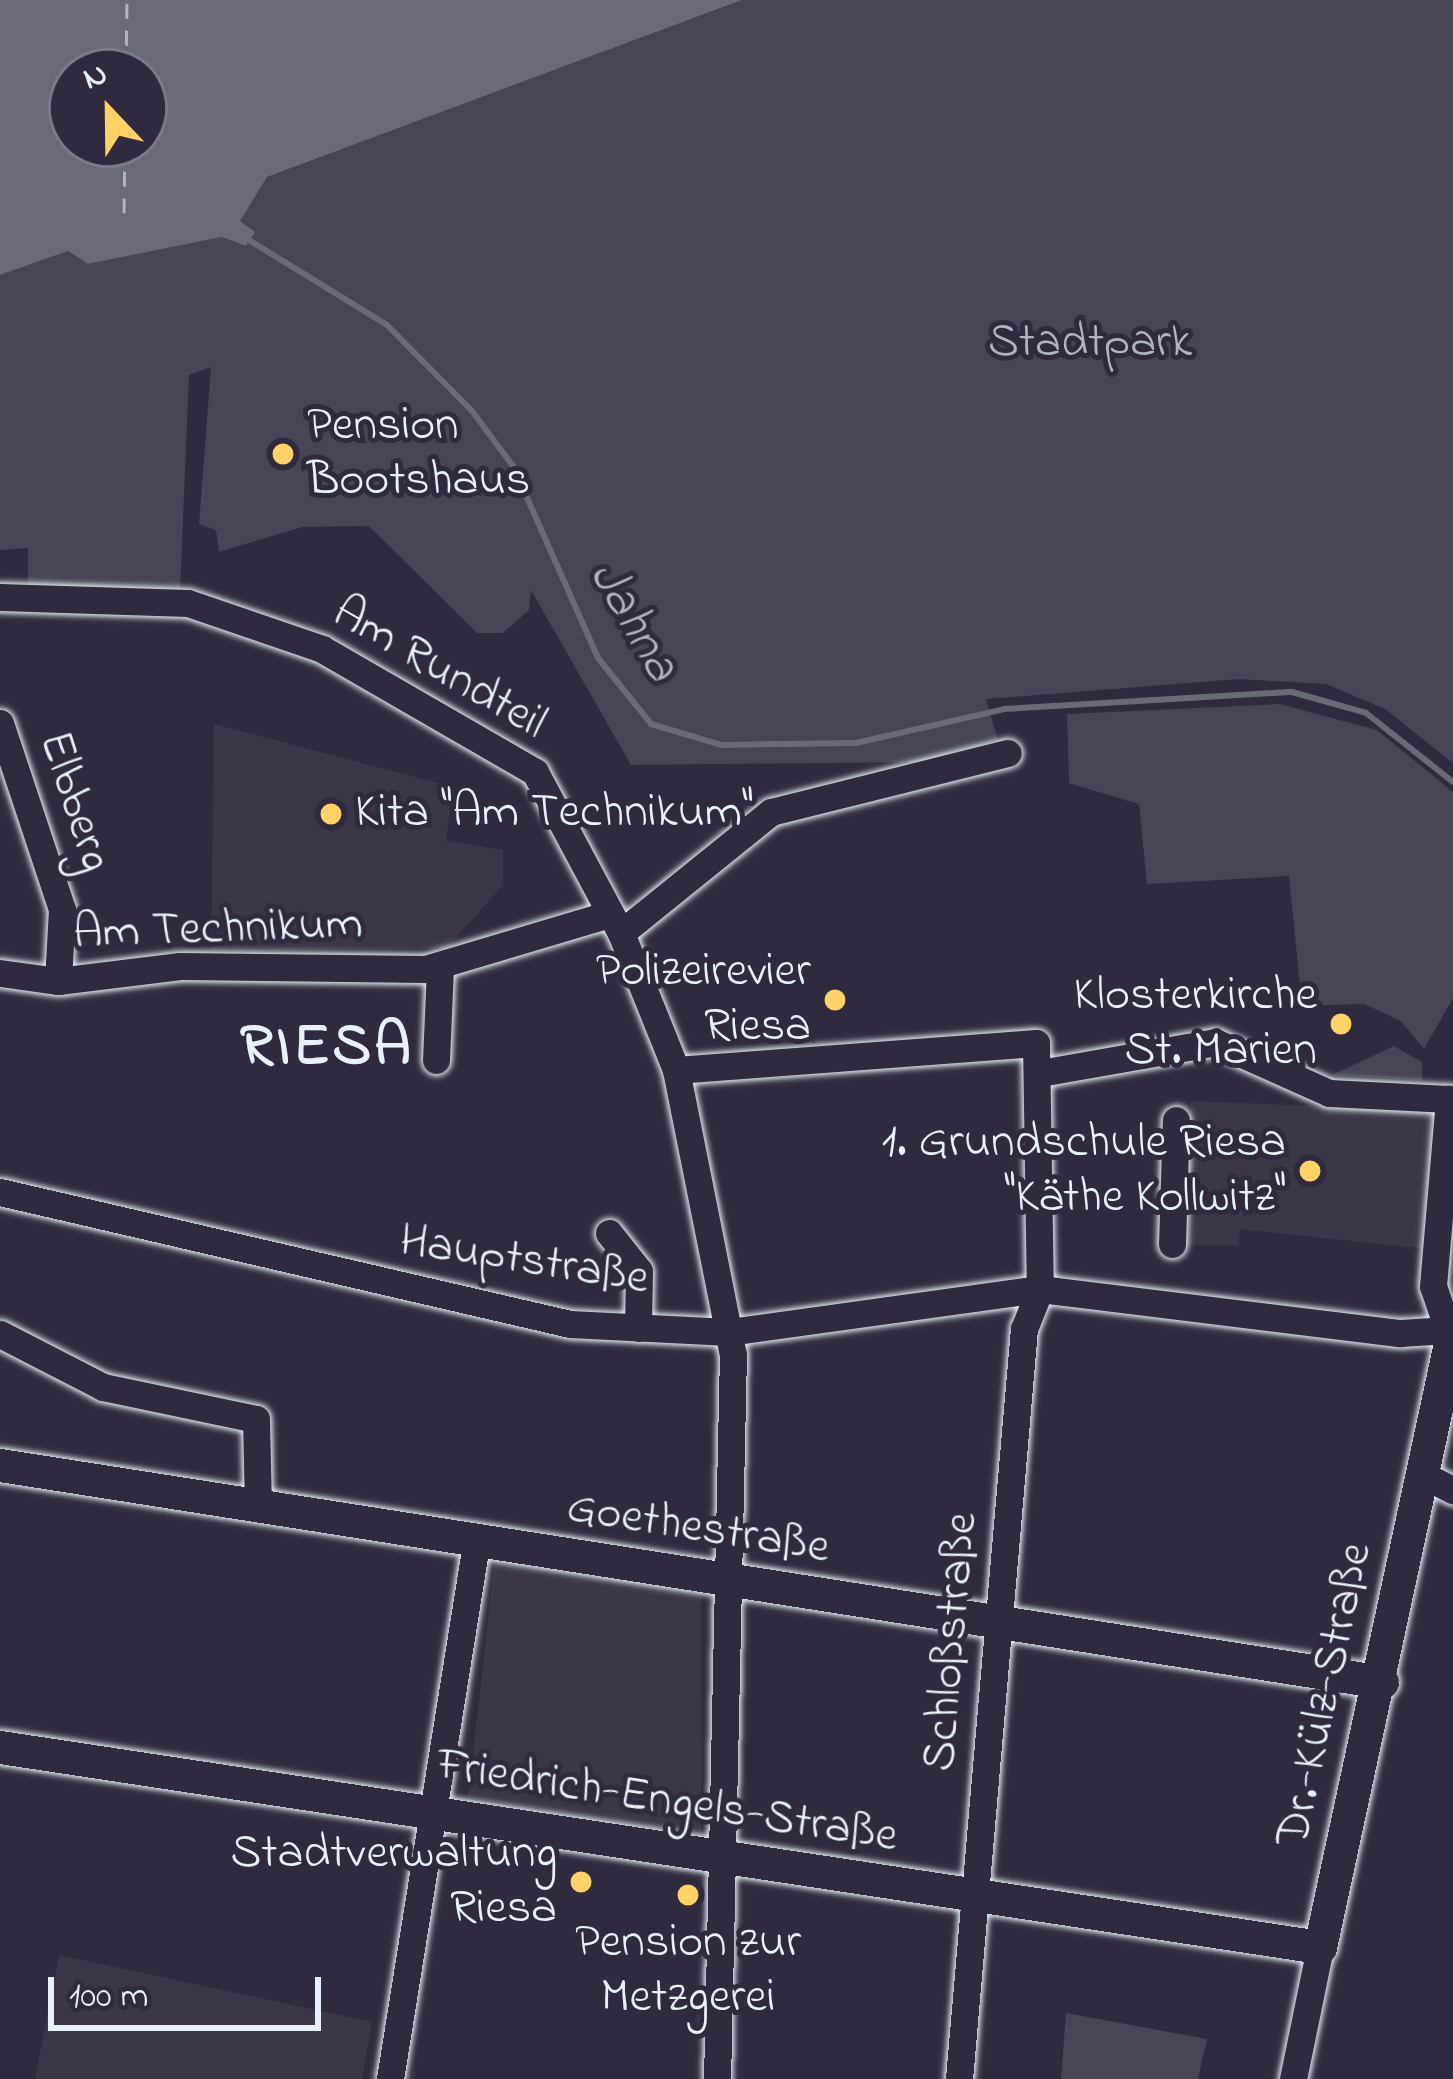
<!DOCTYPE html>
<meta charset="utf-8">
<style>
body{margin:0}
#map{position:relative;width:1453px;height:2079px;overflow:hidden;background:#2f2a3d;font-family:"Indie Flower",sans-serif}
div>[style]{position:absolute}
.built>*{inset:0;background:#3b3749}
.green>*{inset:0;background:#464455}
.water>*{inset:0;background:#696978}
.stream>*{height:6px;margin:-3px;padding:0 3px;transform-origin:3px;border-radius:3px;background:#696978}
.ferry>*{height:3px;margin-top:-1.5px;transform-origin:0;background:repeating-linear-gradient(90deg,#afb4be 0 15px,transparent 0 27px)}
.roads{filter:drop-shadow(0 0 3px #e8f1f8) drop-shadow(0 0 3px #e8f1f8)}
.minor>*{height:27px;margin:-13.5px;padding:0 13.5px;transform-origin:13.5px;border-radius:13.5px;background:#2f2a3d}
.major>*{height:33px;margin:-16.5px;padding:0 16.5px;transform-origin:16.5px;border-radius:16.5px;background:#2f2a3d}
.dots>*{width:33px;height:33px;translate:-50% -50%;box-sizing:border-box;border:6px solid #2f2a3d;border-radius:50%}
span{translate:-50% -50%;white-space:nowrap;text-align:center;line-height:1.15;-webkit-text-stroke:10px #2f2a3d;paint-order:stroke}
.park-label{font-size:48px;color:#afb4bf}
.poi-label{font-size:48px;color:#e8f1f8}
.left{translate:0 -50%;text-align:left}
.right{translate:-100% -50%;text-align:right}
.street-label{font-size:48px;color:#e8f1f8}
.water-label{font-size:51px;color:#afb4be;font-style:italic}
.district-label{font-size:60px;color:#e8f1f8;font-weight:700;letter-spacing:3px}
.north{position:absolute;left:48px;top:48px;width:120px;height:120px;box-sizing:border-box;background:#2f2a3d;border:3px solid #797a88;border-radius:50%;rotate:338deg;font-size:33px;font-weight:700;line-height:48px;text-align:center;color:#e8f1f8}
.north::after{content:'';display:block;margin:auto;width:42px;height:54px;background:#ffd166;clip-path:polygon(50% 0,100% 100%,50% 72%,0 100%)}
.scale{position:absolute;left:48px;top:1977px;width:273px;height:54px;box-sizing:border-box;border:6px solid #e8f1f8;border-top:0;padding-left:15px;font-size:36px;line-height:42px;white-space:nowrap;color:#e8f1f8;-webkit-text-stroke:9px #2f2a3d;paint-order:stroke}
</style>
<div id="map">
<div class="built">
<i style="clip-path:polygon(214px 724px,453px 787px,446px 841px,503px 850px,503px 885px,447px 948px,211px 951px)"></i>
<i style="clip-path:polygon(1191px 1101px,1434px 1111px,1427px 1249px,1240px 1229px,1239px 1246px,1186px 1245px)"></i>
<i style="clip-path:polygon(495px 1560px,701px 1589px,701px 1835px,468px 1797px)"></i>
<i style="clip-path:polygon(59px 1955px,372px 2022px,362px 2079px,35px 2079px)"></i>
</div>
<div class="green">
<i style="clip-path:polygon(742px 0,1453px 0,1453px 763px,1385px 709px,1326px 684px,1239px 679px,986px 699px,998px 740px,917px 762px,631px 765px,531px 590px,529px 610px,503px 633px,477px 633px,369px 526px,302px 527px,219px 552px,216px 530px,199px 524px,211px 367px,189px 375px,180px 592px,28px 587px,28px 548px,0 550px,0 275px,68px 251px,88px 264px,222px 237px,267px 177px)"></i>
<i style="clip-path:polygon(1280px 704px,1377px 730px,1453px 792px,1453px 998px,1424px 1049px,1401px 1021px,1364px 1004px,1302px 1006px,1289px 876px,1147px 884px,1139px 804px,1069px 783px,1067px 714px)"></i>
<i style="clip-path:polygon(1394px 1046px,1422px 1062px,1422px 1080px,1332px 1075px)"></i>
<i style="clip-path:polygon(1066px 2013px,1207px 2039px,1198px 2079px,1061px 2079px)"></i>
</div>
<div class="water">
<i style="clip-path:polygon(evenodd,0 0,742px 0,267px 177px,240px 221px,255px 232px,246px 246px,222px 237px,88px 264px,68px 251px,0 275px,0 0,72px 72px,144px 72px,144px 144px,72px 144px,72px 72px)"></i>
</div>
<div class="stream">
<i style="left:244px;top:237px;width:168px;rotate:31.6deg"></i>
<i style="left:387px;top:325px;width:121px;rotate:45.3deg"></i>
<i style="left:472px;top:411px;width:69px;rotate:53.3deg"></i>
<i style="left:513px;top:466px;width:210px;rotate:66.1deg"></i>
<i style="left:598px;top:658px;width:85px;rotate:51.2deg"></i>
<i style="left:651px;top:724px;width:74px;rotate:16.5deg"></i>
<i style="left:722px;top:745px;width:134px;rotate:-0.9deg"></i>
<i style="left:856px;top:743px;width:152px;rotate:-12.9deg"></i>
<i style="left:1004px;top:709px;width:289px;rotate:-3.4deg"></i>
<i style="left:1292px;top:692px;width:77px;rotate:15.8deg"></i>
<i style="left:1366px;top:713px;width:111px;rotate:38.4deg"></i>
</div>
<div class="ferry">
<i style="left:126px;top:72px;width:72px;rotate:-89.2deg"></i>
<i style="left:124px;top:213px;width:69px;rotate:-89.2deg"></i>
</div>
<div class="roads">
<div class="minor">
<i style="left:0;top:597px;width:188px;rotate:1.8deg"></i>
<i style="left:188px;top:603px;width:142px;rotate:18.9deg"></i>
<i style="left:322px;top:649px;width:246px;rotate:30deg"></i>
<i style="left:535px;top:772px;width:183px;rotate:61.9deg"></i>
<i style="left:621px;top:933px;width:148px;rotate:68.1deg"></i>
<i style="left:676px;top:1070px;width:290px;rotate:78.7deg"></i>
<i style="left:733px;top:1354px;width:725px;rotate:91.26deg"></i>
<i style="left:0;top:723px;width:196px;rotate:71.6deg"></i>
<i style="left:62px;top:909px;width:72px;rotate:93.2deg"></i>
<i style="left:621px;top:933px;width:193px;rotate:-38.9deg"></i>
<i style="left:771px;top:812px;width:244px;rotate:-14deg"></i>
<i style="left:0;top:973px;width:59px;rotate:7.9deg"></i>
<i style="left:58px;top:981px;width:123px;rotate:-7deg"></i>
<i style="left:180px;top:966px;width:245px;rotate:0.7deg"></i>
<i style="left:425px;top:969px;width:189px;rotate:-16.6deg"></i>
<i style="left:436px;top:1060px;width:92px;rotate:-87.5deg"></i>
<i style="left:676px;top:1070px;width:361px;rotate:-4.3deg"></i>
<i style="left:1036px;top:1043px;width:246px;rotate:89.1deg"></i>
<i style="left:1040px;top:1073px;width:178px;rotate:-10deg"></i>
<i style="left:1215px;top:1042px;width:125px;rotate:24.1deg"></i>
<i style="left:1329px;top:1093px;width:120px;rotate:2.9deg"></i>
<i style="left:0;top:1192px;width:585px;rotate:13.04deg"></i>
<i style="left:570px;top:1324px;width:159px;rotate:2.9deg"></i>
<i style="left:729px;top:1332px;width:314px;rotate:-7.9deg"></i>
<i style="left:1040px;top:1289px;width:363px;rotate:7deg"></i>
<i style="left:1400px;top:1333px;width:48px;rotate:-3.6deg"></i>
<i style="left:1448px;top:1330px;width:46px;rotate:-108.8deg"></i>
<i style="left:1433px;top:1286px;width:188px;rotate:-85.1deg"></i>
<i style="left:609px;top:1233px;width:48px;rotate:51.7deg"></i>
<i style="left:639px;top:1271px;width:57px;rotate:91deg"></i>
<i style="left:1172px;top:1244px;width:124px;rotate:-88.2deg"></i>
<i style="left:0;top:1334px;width:116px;rotate:27.2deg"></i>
<i style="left:103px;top:1387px;width:156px;rotate:11.8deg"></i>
<i style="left:256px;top:1419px;width:88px;rotate:88.7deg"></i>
<i style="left:1423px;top:1475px;width:34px;rotate:27deg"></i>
<i style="left:390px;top:2079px;width:542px;rotate:-80.87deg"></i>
<i style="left:959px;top:2079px;width:753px;rotate:-85.05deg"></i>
<i style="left:1024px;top:1329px;width:43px;rotate:-68.2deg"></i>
<i style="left:1293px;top:2079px;width:135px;rotate:-78.4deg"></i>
</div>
<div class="major">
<i style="left:0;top:1465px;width:1399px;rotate:8.92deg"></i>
<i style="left:0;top:1747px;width:1335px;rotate:8.62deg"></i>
<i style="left:1320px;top:1947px;width:632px;rotate:-77.85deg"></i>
</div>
</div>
<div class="dots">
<i style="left:283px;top:454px;background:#ffd166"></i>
<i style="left:331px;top:814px;background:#ffd166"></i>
<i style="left:835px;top:1000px;background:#ffd166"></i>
<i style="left:1341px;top:1024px;background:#ffd166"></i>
<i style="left:1310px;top:1171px;background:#ffd166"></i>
<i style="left:581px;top:1882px;background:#ffd166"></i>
<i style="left:688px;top:1895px;background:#ffd166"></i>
</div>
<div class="park-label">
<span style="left:1090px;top:344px">Stadtpark</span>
</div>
<div class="poi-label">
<span class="left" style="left:307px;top:454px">Pension<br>Bootshaus</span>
<span class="left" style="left:355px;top:814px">Kita "Am Technikum"</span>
<span class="right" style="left:811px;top:1000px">Polizeirevier<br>Riesa</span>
<span class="right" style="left:1317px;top:1024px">Klosterkirche<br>St. Marien</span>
<span class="right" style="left:1286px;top:1171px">1. Grundschule Riesa<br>"Käthe Kollwitz"</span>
<span class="right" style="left:557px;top:1882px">Stadtverwaltung<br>Riesa</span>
<span style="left:688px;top:1971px">Pension zur<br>Metzgerei</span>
</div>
<div class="street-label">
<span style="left:439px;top:669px;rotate:30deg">Am Rundteil</span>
<span style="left:74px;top:802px;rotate:72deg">Elbberg</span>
<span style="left:218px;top:930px;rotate:-2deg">Am Technikum</span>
<span style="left:524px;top:1261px;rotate:9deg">Hauptstraße</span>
<span style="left:698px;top:1529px;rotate:9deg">Goethestraße</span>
<span style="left:952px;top:1642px;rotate:-85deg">Schloßstraße</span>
<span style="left:1326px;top:1695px;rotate:-78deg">Dr.-Külz-Straße</span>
<span style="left:667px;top:1802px;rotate:9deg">Friedrich-Engels-Straße</span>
</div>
<div class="water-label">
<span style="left:632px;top:622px;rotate:60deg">Jahna</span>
</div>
<div class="district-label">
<span style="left:327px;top:1048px">RIESA</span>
</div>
<div class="north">N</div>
<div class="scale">100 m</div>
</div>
